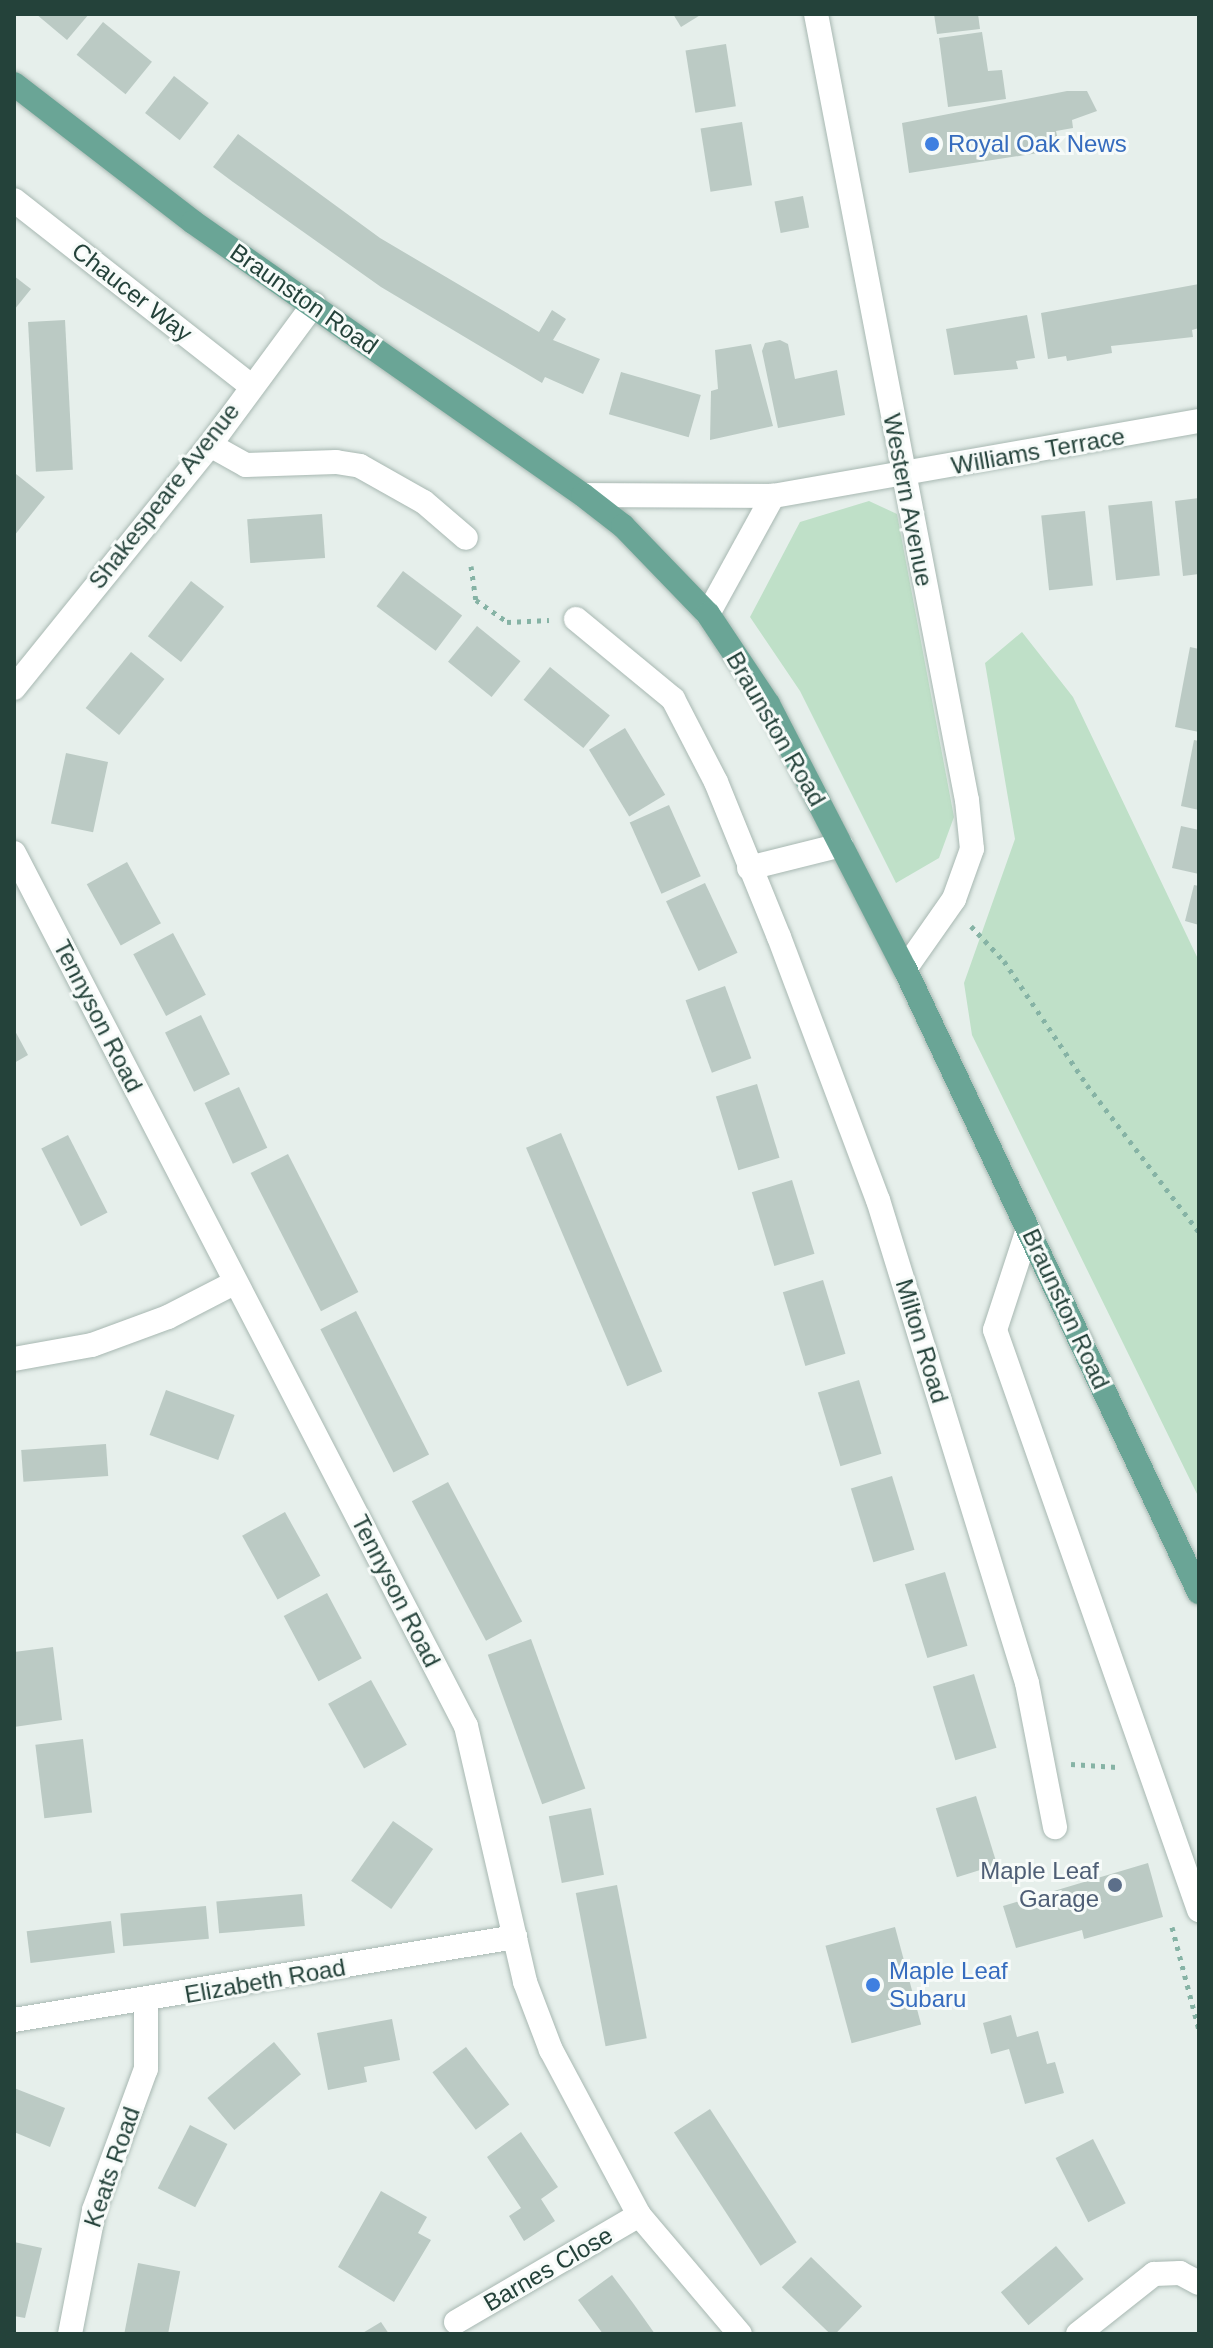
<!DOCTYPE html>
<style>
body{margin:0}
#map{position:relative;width:1213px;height:2348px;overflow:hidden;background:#e6efeb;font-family:Helvetica,sans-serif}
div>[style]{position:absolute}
.green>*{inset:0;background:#bfe0c8}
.building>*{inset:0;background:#bbcac4;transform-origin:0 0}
.path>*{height:5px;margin-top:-2.5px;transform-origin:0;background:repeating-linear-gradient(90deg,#86b3a5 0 4px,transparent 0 10px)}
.roads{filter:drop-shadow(0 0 2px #a8b8b2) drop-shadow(0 0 2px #a8b8b2)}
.minor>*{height:24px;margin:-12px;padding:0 12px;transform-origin:12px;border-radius:12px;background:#fff}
.major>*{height:24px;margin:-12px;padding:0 12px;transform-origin:12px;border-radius:12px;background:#6aa596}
.dots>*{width:22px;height:22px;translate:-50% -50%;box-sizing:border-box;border:4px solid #f7fbf9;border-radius:50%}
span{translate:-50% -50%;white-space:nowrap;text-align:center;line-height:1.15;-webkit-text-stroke:6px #f7fbf9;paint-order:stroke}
.shop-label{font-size:24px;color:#366cbe}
.left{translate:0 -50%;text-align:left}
.street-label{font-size:24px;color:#24423a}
.service-label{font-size:24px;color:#4e5e75}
.right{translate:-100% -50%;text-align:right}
.frame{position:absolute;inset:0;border:16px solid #24423a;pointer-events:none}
</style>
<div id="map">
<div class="green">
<i style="clip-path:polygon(869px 501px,897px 514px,954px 817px,939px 858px,896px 883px,800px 691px,750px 617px,800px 522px)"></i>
<i style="clip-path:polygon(1022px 632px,1073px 697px,1199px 961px,1199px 1498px,972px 1035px,964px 983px,1015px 839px,985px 663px)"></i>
</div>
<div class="building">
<i style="clip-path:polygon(36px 14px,89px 14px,67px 40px)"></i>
<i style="clip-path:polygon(673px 14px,702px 14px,681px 27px)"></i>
<i style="clip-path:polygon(934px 14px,978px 14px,980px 29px,937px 34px)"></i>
<i style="left:103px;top:22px;width:63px;height:42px;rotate:39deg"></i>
<i style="clip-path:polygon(982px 32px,988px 71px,1002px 70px,1006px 99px,948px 107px,939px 38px)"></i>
<i style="left:726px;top:44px;width:63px;height:41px;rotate:81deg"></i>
<i style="left:174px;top:76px;width:44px;height:47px;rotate:38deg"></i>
<i style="clip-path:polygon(1067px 91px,1087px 91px,1097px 111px,1072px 120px,1073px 128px,1056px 131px,1058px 140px,1037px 143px,1038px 153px,909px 173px,902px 123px)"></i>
<i style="left:742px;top:122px;width:64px;height:42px;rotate:81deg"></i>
<i style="clip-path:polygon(238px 134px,380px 238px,539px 332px,552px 310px,566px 319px,553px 340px,600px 359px,583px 394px,545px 377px,542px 383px,381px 287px,233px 182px,213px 167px)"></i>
<i style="left:803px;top:196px;width:32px;height:29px;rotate:79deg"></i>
<i style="clip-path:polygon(14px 276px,31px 289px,14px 310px)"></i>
<i style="clip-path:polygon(1199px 284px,1199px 328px,1192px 330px,1193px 337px,1111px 346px,1112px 353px,1067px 361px,1066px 356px,1048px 359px,1041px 313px)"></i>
<i style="clip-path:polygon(1027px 315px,1035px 358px,1016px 361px,1018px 369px,954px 375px,946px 329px)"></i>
<i style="left:65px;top:320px;width:150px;height:37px;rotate:87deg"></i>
<i style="clip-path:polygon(780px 340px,788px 344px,795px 379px,837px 370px,845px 415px,778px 428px,762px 351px,765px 343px)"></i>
<i style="clip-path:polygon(751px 344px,773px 426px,710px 440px,711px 391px,718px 389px,715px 350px)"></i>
<i style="left:621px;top:372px;width:83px;height:44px;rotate:16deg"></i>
<i style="clip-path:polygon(16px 474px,45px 497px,14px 536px,14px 477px)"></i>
<i style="clip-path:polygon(1199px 498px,1199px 574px,1183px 576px,1175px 501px)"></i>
<i style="left:1152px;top:501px;width:75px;height:44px;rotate:84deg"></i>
<i style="left:1085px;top:511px;width:75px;height:44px;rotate:84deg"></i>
<i style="left:322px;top:514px;width:44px;height:75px;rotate:86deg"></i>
<i style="left:403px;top:571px;width:74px;height:44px;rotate:37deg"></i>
<i style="left:191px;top:581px;width:42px;height:70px;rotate:38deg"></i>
<i style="left:477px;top:626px;width:56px;height:46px;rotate:39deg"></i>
<i style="clip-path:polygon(1190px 647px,1199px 649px,1199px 732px,1175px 727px)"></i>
<i style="left:131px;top:652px;width:43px;height:72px;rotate:39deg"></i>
<i style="left:550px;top:667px;width:77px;height:42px;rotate:39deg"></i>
<i style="left:625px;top:728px;width:78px;height:42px;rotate:59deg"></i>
<i style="clip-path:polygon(1194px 740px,1199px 741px,1199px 810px,1181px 806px)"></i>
<i style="left:66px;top:753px;width:43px;height:72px;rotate:12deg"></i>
<i style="left:669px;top:805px;width:78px;height:43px;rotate:66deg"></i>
<i style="clip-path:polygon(1181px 826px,1199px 830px,1199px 874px,1172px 868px)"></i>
<i style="left:127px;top:862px;width:70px;height:46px;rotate:61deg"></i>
<i style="left:705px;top:883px;width:77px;height:43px;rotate:65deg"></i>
<i style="clip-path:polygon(1194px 885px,1199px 886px,1199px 925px,1185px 921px)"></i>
<i style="left:173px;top:933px;width:70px;height:45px;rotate:62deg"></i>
<i style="left:725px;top:986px;width:77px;height:42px;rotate:70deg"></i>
<i style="left:201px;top:1015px;width:66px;height:40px;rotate:64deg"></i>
<i style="clip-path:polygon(14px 1029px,28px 1055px,14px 1063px)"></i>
<i style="left:757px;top:1084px;width:77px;height:43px;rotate:73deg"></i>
<i style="left:239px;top:1087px;width:67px;height:38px;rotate:65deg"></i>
<i style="left:561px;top:1133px;width:259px;height:38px;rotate:67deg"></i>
<i style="left:68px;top:1135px;width:87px;height:30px;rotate:63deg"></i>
<i style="left:288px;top:1154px;width:155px;height:42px;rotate:63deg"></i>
<i style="left:792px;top:1180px;width:77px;height:42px;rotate:73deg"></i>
<i style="left:823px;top:1280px;width:77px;height:42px;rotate:73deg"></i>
<i style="left:356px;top:1311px;width:161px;height:40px;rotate:63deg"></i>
<i style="left:859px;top:1380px;width:77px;height:43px;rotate:73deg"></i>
<i style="left:166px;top:1390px;width:73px;height:48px;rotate:20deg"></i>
<i style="left:106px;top:1444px;width:32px;height:85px;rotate:86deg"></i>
<i style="left:892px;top:1476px;width:77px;height:43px;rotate:73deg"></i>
<i style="left:448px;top:1482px;width:158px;height:41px;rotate:62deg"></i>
<i style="left:285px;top:1512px;width:73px;height:49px;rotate:61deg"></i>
<i style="left:945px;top:1572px;width:77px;height:42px;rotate:73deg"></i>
<i style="left:327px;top:1593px;width:74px;height:49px;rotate:62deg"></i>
<i style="left:531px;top:1639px;width:159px;height:46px;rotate:70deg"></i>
<i style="clip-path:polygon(53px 1647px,62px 1720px,14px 1727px,14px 1652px)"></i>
<i style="left:974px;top:1674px;width:77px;height:43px;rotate:73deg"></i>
<i style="left:371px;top:1680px;width:74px;height:49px;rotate:61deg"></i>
<i style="left:83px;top:1739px;width:74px;height:48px;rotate:83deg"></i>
<i style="left:976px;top:1796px;width:72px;height:42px;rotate:73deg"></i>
<i style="left:591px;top:1808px;width:68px;height:43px;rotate:79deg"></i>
<i style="left:393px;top:1821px;width:49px;height:73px;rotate:35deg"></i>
<i style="clip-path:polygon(1148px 1863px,1163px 1917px,1084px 1939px,1082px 1930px,1016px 1948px,1003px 1906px)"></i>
<i style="left:617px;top:1885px;width:156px;height:42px;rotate:79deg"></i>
<i style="left:302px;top:1894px;width:32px;height:86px;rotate:85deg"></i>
<i style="left:206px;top:1906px;width:33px;height:86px;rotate:85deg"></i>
<i style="left:111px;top:1921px;width:32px;height:85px;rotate:83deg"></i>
<i style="left:895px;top:1927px;width:101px;height:72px;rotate:75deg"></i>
<i style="clip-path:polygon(1011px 2015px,1017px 2037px,1038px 2031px,1047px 2064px,1055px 2062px,1064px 2093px,1025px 2104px,1009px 2049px,991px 2054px,983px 2023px)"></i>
<i style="clip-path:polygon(392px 2019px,400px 2060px,364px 2067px,367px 2082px,328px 2090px,317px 2033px)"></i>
<i style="left:274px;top:2042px;width:42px;height:87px;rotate:50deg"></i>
<i style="left:466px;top:2047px;width:72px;height:42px;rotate:53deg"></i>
<i style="clip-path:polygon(14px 2088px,65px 2108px,50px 2147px,14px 2132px)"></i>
<i style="left:710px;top:2109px;width:159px;height:43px;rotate:57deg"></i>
<i style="left:190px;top:2125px;width:42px;height:71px;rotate:27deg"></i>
<i style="clip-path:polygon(521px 2132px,558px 2187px,541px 2199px,555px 2221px,524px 2241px,509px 2216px,521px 2208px,487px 2157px)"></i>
<i style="left:1093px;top:2139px;width:72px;height:42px;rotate:63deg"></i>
<i style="clip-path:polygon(381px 2191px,427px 2217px,418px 2233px,431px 2240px,394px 2302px,338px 2267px)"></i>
<i style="clip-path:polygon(14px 2242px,42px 2248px,25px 2318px,14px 2316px)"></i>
<i style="left:1056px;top:2246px;width:43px;height:72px;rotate:50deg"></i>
<i style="left:811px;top:2257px;width:71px;height:42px;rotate:44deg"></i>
<i style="left:138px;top:2263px;width:43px;height:72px;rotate:11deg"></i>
<i style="clip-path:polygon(612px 2275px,633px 2303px,655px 2334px,603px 2334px,578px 2300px)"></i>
<i style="clip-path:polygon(381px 2322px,389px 2334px,361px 2334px)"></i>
</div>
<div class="path">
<i style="left:471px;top:566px;width:34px;rotate:82deg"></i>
<i style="left:476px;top:600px;width:38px;rotate:35deg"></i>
<i style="left:507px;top:622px;width:42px;rotate:-2.7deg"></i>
<i style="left:971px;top:926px;width:48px;rotate:46.7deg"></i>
<i style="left:1004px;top:961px;width:149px;rotate:56.2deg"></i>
<i style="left:1087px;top:1085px;width:185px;rotate:52.7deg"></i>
<i style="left:1071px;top:1764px;width:46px;rotate:3.7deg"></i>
<i style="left:1172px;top:1927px;width:106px;rotate:75.3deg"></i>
</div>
<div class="roads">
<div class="minor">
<i style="left:816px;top:14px;width:800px;rotate:79.13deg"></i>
<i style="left:967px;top:800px;width:49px;rotate:84.2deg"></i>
<i style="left:972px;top:849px;width:53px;rotate:109.8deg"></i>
<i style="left:954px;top:899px;width:85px;rotate:125deg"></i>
<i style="left:14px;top:200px;width:300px;rotate:38.1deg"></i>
<i style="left:210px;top:445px;width:41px;rotate:29.1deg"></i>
<i style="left:246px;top:465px;width:90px;rotate:-1.9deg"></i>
<i style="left:336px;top:462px;width:24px;rotate:9deg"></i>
<i style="left:360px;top:466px;width:73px;rotate:29.4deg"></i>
<i style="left:424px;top:502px;width:55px;rotate:40.6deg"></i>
<i style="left:583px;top:495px;width:190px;rotate:0.3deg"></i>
<i style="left:708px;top:614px;width:135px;rotate:-61.2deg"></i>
<i style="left:773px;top:496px;width:433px;rotate:-10deg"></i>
<i style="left:576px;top:619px;width:126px;rotate:39.5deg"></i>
<i style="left:673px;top:699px;width:93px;rotate:62.6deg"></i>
<i style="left:716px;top:782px;width:167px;rotate:67.9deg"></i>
<i style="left:779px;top:937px;width:281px;rotate:69.4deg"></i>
<i style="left:878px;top:1200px;width:505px;rotate:72.86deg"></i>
<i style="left:1027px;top:1683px;width:147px;rotate:79deg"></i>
<i style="left:14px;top:688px;width:312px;rotate:-51.1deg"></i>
<i style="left:210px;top:445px;width:175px;rotate:-53.6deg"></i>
<i style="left:14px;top:853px;width:983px;rotate:62.63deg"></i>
<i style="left:466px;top:1726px;width:263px;rotate:77deg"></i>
<i style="left:525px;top:1982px;width:73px;rotate:69.1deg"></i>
<i style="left:551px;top:2050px;width:187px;rotate:61.9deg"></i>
<i style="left:639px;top:2215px;width:156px;rotate:49.7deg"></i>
<i style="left:749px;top:868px;width:95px;rotate:-14deg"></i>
<i style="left:1028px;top:1229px;width:106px;rotate:108.1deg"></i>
<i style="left:995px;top:1330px;width:615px;rotate:70.62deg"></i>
<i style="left:14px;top:1359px;width:79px;rotate:-10.2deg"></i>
<i style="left:92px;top:1345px;width:81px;rotate:-20.2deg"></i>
<i style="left:168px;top:1317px;width:74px;rotate:-27.3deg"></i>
<i style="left:14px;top:2020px;width:508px;rotate:-9.41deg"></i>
<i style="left:456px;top:2322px;width:212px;rotate:-30.3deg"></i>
<i style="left:70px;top:2334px;width:126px;rotate:-79deg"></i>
<i style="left:94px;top:2210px;width:150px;rotate:-69.8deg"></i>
<i style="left:146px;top:2069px;width:68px;rotate:-90deg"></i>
<i style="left:1078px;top:2334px;width:97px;rotate:-38.3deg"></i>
<i style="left:1154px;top:2274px;width:26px;rotate:-2deg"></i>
<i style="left:1180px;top:2273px;width:21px;rotate:28deg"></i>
</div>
<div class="major">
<i style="left:14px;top:84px;width:226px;rotate:37.6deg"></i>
<i style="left:193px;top:222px;width:476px;rotate:35deg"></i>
<i style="left:583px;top:495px;width:51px;rotate:37.8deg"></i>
<i style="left:623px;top:526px;width:122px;rotate:46deg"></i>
<i style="left:708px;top:614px;width:108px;rotate:56.3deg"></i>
<i style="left:768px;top:704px;width:298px;rotate:62.7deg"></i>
<i style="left:905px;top:969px;width:689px;rotate:64.74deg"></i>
</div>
</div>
<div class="dots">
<i style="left:932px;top:144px;background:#3f7fe0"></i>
<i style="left:1115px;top:1885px;background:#5c6f8a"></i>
<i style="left:873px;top:1985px;background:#3f7fe0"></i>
</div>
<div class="shop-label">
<span class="left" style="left:948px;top:144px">Royal Oak News</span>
<span class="left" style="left:889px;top:1985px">Maple Leaf<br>Subaru</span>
</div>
<div class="street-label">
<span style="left:132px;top:292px;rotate:38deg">Chaucer Way</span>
<span style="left:304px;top:299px;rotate:35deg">Braunston Road</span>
<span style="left:1038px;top:451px;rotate:-10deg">Williams Terrace</span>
<span style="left:164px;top:496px;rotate:-52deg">Shakespeare Avenue</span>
<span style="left:908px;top:500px;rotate:79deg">Western Avenue</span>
<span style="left:776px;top:729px;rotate:60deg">Braunston Road</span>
<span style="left:98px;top:1016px;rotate:63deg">Tennyson Road</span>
<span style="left:1066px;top:1309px;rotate:65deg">Braunston Road</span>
<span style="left:922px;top:1341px;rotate:73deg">Milton Road</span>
<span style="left:396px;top:1591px;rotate:63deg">Tennyson Road</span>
<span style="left:265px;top:1981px;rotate:-10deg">Elizabeth Road</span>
<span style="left:112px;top:2167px;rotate:-71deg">Keats Road</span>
<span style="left:548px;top:2269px;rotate:-30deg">Barnes Close</span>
</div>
<div class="service-label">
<span class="right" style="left:1099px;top:1885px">Maple Leaf<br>Garage</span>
</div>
<div class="frame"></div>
</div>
